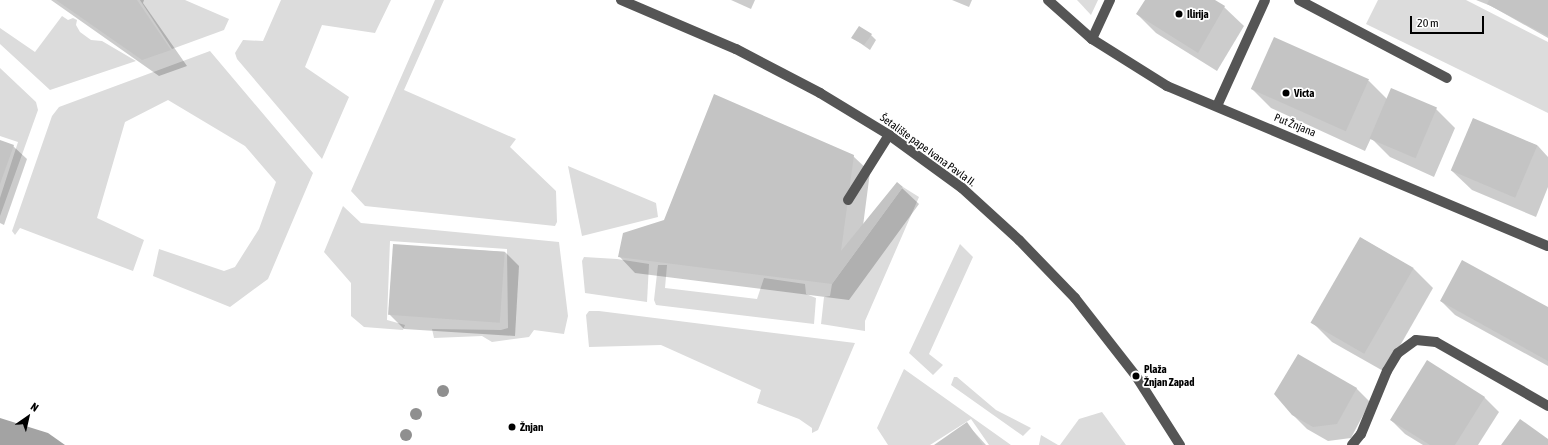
<!DOCTYPE html>
<meta charset="utf-8">
<style>
body{margin:0}
#map{position:relative;width:1548px;height:445px;overflow:hidden;background:#fff;font-family:"Asap Condensed",sans-serif}
div>[style]{position:absolute}
.green>*{inset:0;background:#dcdcdc}
.water>*{inset:0;background:#a3a3a3}
.shadow>*{inset:0;background:#0003}
.building>*{inset:0;background:#c4c4c4;transform-origin:0 0}
.minor>*{height:10px;margin:-5px;padding:0 5px;transform-origin:5px;border-radius:5px;background:#555}
.trees>*{width:12px;height:12px;margin:-6px;border-radius:50%;background:#8f8f8f}
.dots>*{width:11px;height:11px;translate:-50% -50%;box-sizing:border-box;border:2px solid #fff;border-radius:50%}
span{translate:-50% -50%;white-space:nowrap;text-align:center;line-height:1.15;-webkit-text-stroke:3.5px #fff;paint-order:stroke}
.poi-label{font-size:11px;color:#000;font-weight:700}
.left{translate:0 -50%;text-align:left}
.street-label{font-size:11px;color:#000}
.north{position:absolute;left:8px;top:397px;width:40px;height:40px;-webkit-text-stroke:3px #fff;paint-order:stroke;rotate:34deg;font-size:11px;font-weight:700;line-height:16px;text-align:center;color:#000}
.north::after{content:'';display:block;margin:auto;width:14px;height:18px;background:#000;clip-path:polygon(50% 0,100% 100%,50% 72%,0 100%)}
.scale{position:absolute;left:1410px;top:16px;width:74px;height:18px;box-sizing:border-box;border:2px solid #000;border-top:0;padding-left:5px;font-size:12px;line-height:14px;white-space:nowrap;color:#000;-webkit-text-stroke:3px #fff;paint-order:stroke}
</style>
<div id="map">
<div class="green">
<i style="clip-path:polygon(140px 0,185px 0,229px 19px,224px 30px,172px 49px)"></i>
<i style="clip-path:polygon(281px 0,391px 0,375px 33px,322px 25px,305px 67px,349px 97px,322px 159px,237px 59px,235px 53px,243px 40px,263px 41px)"></i>
<i style="clip-path:polygon(435px 0,444px 0,404px 90px,516px 139px,510px 147px,556px 191px,557px 222px,555px 226px,365px 206px,351px 191px)"></i>
<i style="clip-path:polygon(1077px 0,1098px 0,1091px 15px)"></i>
<i style="clip-path:polygon(1378px 0,1466px 0,1548px 42px,1548px 113px,1366px 24px)"></i>
<i style="clip-path:polygon(62px 16px,68px 20px,73px 18px,77px 20px,76px 25px,80px 32px,91px 40px,102px 41px,136px 61px,50px 90px,0 44px,0 28px,35px 52px)"></i>
<i style="clip-path:polygon(210px 51px,313px 173px,268px 279px,230px 307px,153px 276px,159px 249px,224px 271px,235px 267px,259px 229px,276px 182px,245px 146px,168px 100px,125px 122px,97px 218px,144px 240px,133px 271px,20px 228px,15px 235px,12px 231px,52px 116px,59px 107px)"></i>
<i style="clip-path:polygon(0 68px,36px 102px,38px 110px,0 216px,0 198px,18px 142px,0 136px)"></i>
<i style="clip-path:polygon(568px 166px,656px 203px,658px 217px,582px 236px)"></i>
<i style="clip-path:polygon(903px 187px,919px 197px,865px 321px,865px 331px,821px 324px,824px 297px,830px 296px,832px 284px)"></i>
<i style="clip-path:polygon(343px 206px,361px 223px,559px 242px,568px 316px,564px 334px,534px 330px,529px 337px,492px 342px,482px 336px,434px 338px,432px 329px,501px 330px,508px 328px,507px 249px,390px 241px,387px 320px,405px 325px,403px 330px,364px 327px,351px 316px,351px 283px,324px 252px)"></i>
<i style="clip-path:polygon(960px 244px,973px 257px,929px 354px,943px 365px,933px 375px,909px 353px)"></i>
<i style="clip-path:polygon(584px 257px,617px 259px,649px 264px,647px 302px,585px 293px,582px 261px)"></i>
<i style="clip-path:polygon(658px 265px,667px 265px,665px 288px,757px 299px,764px 278px,805px 284px,806px 294px,816px 298px,814px 324px,656px 305px,654px 300px)"></i>
<i style="clip-path:polygon(589px 311px,599px 311px,855px 343px,818px 430px,812px 433px,812px 428px,799px 419px,757px 403px,761px 390px,661px 345px,589px 347px,586px 315px)"></i>
<i style="clip-path:polygon(904px 369px,1011px 445px,989px 445px,971px 419px,930px 445px,888px 445px,877px 428px)"></i>
<i style="clip-path:polygon(954px 377px,957px 377px,996px 410px,1031px 428px,1023px 436px,951px 385px)"></i>
<i style="clip-path:polygon(1102px 412px,1126px 445px,1060px 445px,1079px 419px)"></i>
<i style="clip-path:polygon(1041px 435px,1058px 445px,1039px 445px)"></i>
</div>
<div class="water">
<i style="clip-path:polygon(0 418px,48px 433px,65px 445px,0 445px)"></i>
</div>
<div class="shadow">
<i style="clip-path:polygon(51px 0,144px 0,143px 3px,187px 66px,159px 76px)"></i>
<i style="clip-path:polygon(731px 0,755px 0,751px 9px)"></i>
<i style="clip-path:polygon(952px 0,972px 0,969px 7px)"></i>
<i style="clip-path:polygon(1146px 0,1213px 0,1224px 7px,1244px 26px,1217px 71px,1156px 33px,1137px 14px)"></i>
<i style="clip-path:polygon(1476px 0,1548px 0,1548px 38px,1491px 6px)"></i>
<i style="clip-path:polygon(871px 35px,876px 40px,870px 50px,853px 38px)"></i>
<i style="clip-path:polygon(1369px 81px,1387px 99px,1436px 109px,1455px 128px,1434px 177px,1390px 157px,1371px 138px,1365px 151px,1271px 108px,1252px 89px)"></i>
<i style="clip-path:polygon(1473px 119px,1538px 146px,1548px 157px,1548px 187px,1536px 217px,1472px 190px,1452px 171px)"></i>
<i style="clip-path:polygon(0 141px,13px 146px,27px 159px,4px 225px,0 223px)"></i>
<i style="clip-path:polygon(853px 156px,870px 172px,863px 226px,902px 188px,919px 204px,849px 300px,635px 273px,619px 256px)"></i>
<i style="clip-path:polygon(1361px 238px,1414px 269px,1433px 288px,1385px 372px,1332px 342px,1313px 323px)"></i>
<i style="clip-path:polygon(394px 245px,505px 252px,519px 266px,515px 336px,404px 329px,390px 315px)"></i>
<i style="clip-path:polygon(1441px 301px,1548px 308px,1548px 366px,1455px 315px)"></i>
<i style="clip-path:polygon(1428px 362px,1485px 398px,1499px 412px,1478px 445px,1423px 445px,1405px 434px,1391px 420px)"></i>
<i style="clip-path:polygon(1356px 388px,1370px 402px,1351px 438px,1328px 441px,1307px 429px,1292px 414px)"></i>
<i style="clip-path:polygon(967px 424px,986px 445px,936px 445px)"></i>
</div>
<div class="building">
<i style="clip-path:polygon(56px 0,137px 0,171px 50px,142px 60px)"></i>
<i style="clip-path:polygon(1145px 0,1215px 0,1225px 6px,1198px 53px,1136px 14px)"></i>
<i style="clip-path:polygon(1489px 0,1548px 0,1548px 36px,1487px 4px)"></i>
<i style="clip-path:polygon(859px 26px,872px 34px,864px 45px,851px 38px)"></i>
<i style="left:1274px;top:37px;width:104px;height:57px;rotate:24deg"></i>
<i style="left:1391px;top:88px;width:50px;height:55px;rotate:23deg"></i>
<i style="clip-path:polygon(714px 94px,854px 155px,841px 251px,897px 182px,903px 187px,832px 284px,618px 257px,623px 233px,664px 220px)"></i>
<i style="left:1473px;top:118px;width:70px;height:57px;rotate:23deg"></i>
<i style="clip-path:polygon(0 140px,14px 145px,0 184px)"></i>
<i style="left:1360px;top:237px;width:62px;height:99px;rotate:30deg"></i>
<i style="left:393px;top:244px;width:112px;height:71px;rotate:4deg"></i>
<i style="clip-path:polygon(1462px 260px,1548px 307px,1548px 361px,1440px 301px)"></i>
<i style="clip-path:polygon(1298px 354px,1357px 388px,1337px 424px,1313px 427px,1292px 415px,1274px 394px)"></i>
<i style="clip-path:polygon(1427px 360px,1485px 397px,1455px 445px,1430px 445px,1390px 420px)"></i>
<i style="clip-path:polygon(1520px 419px,1548px 439px,1548px 445px,1501px 445px)"></i>
<i style="clip-path:polygon(967px 422px,983px 445px,934px 445px)"></i>
</div>
<div class="minor">
<i style="left:621px;top:0;width:125px;rotate:23.1deg"></i>
<i style="left:736px;top:49px;width:95px;rotate:27.6deg"></i>
<i style="left:820px;top:93px;width:81px;rotate:31.3deg"></i>
<i style="left:889px;top:135px;width:90px;rotate:36deg"></i>
<i style="left:962px;top:188px;width:77px;rotate:42.4deg"></i>
<i style="left:1019px;top:240px;width:81px;rotate:46deg"></i>
<i style="left:1075px;top:298px;width:99px;rotate:52deg"></i>
<i style="left:1136px;top:376px;width:82px;rotate:57.5deg"></i>
<i style="left:1048px;top:0;width:59px;rotate:41.6deg"></i>
<i style="left:1092px;top:39px;width:89px;rotate:32.1deg"></i>
<i style="left:1167px;top:86px;width:413px;rotate:22.8deg"></i>
<i style="left:1299px;top:0;width:167px;rotate:27.8deg"></i>
<i style="left:1092px;top:39px;width:43px;rotate:-65.2deg"></i>
<i style="left:1217px;top:106px;width:116px;rotate:-65.6deg"></i>
<i style="left:848px;top:200px;width:77px;rotate:-57.8deg"></i>
<i style="left:1352px;top:445px;width:14px;rotate:-51deg"></i>
<i style="left:1361px;top:434px;width:68px;rotate:-67.6deg"></i>
<i style="left:1387px;top:371px;width:21px;rotate:-59deg"></i>
<i style="left:1398px;top:353px;width:22px;rotate:-36deg"></i>
<i style="left:1416px;top:340px;width:20px;rotate:6deg"></i>
<i style="left:1436px;top:342px;width:129px;rotate:29.7deg"></i>
</div>
<div class="trees">
<i style="left:443px;top:391px"></i>
<i style="left:416px;top:414px"></i>
<i style="left:406px;top:435px"></i>
</div>
<div class="dots">
<i style="left:1179px;top:14px;background:#000"></i>
<i style="left:1286px;top:93px;background:#000"></i>
<i style="left:1136px;top:376px;background:#000"></i>
<i style="left:512px;top:427px;background:#000"></i>
</div>
<div class="poi-label">
<span class="left" style="left:1187px;top:14px">Ilirija</span>
<span class="left" style="left:1294px;top:93px">Victa</span>
<span class="left" style="left:1144px;top:376px">Plaža<br>Žnjan Zapad</span>
<span class="left" style="left:520px;top:427px">Žnjan</span>
</div>
<div class="street-label">
<span style="left:1295px;top:125px;rotate:22deg">Put Žnjana</span>
<span style="left:928px;top:150px;rotate:36deg">Šetalište pape Ivana Pavla II.</span>
</div>
<div class="north">N</div>
<div class="scale">20 m</div>
</div>
